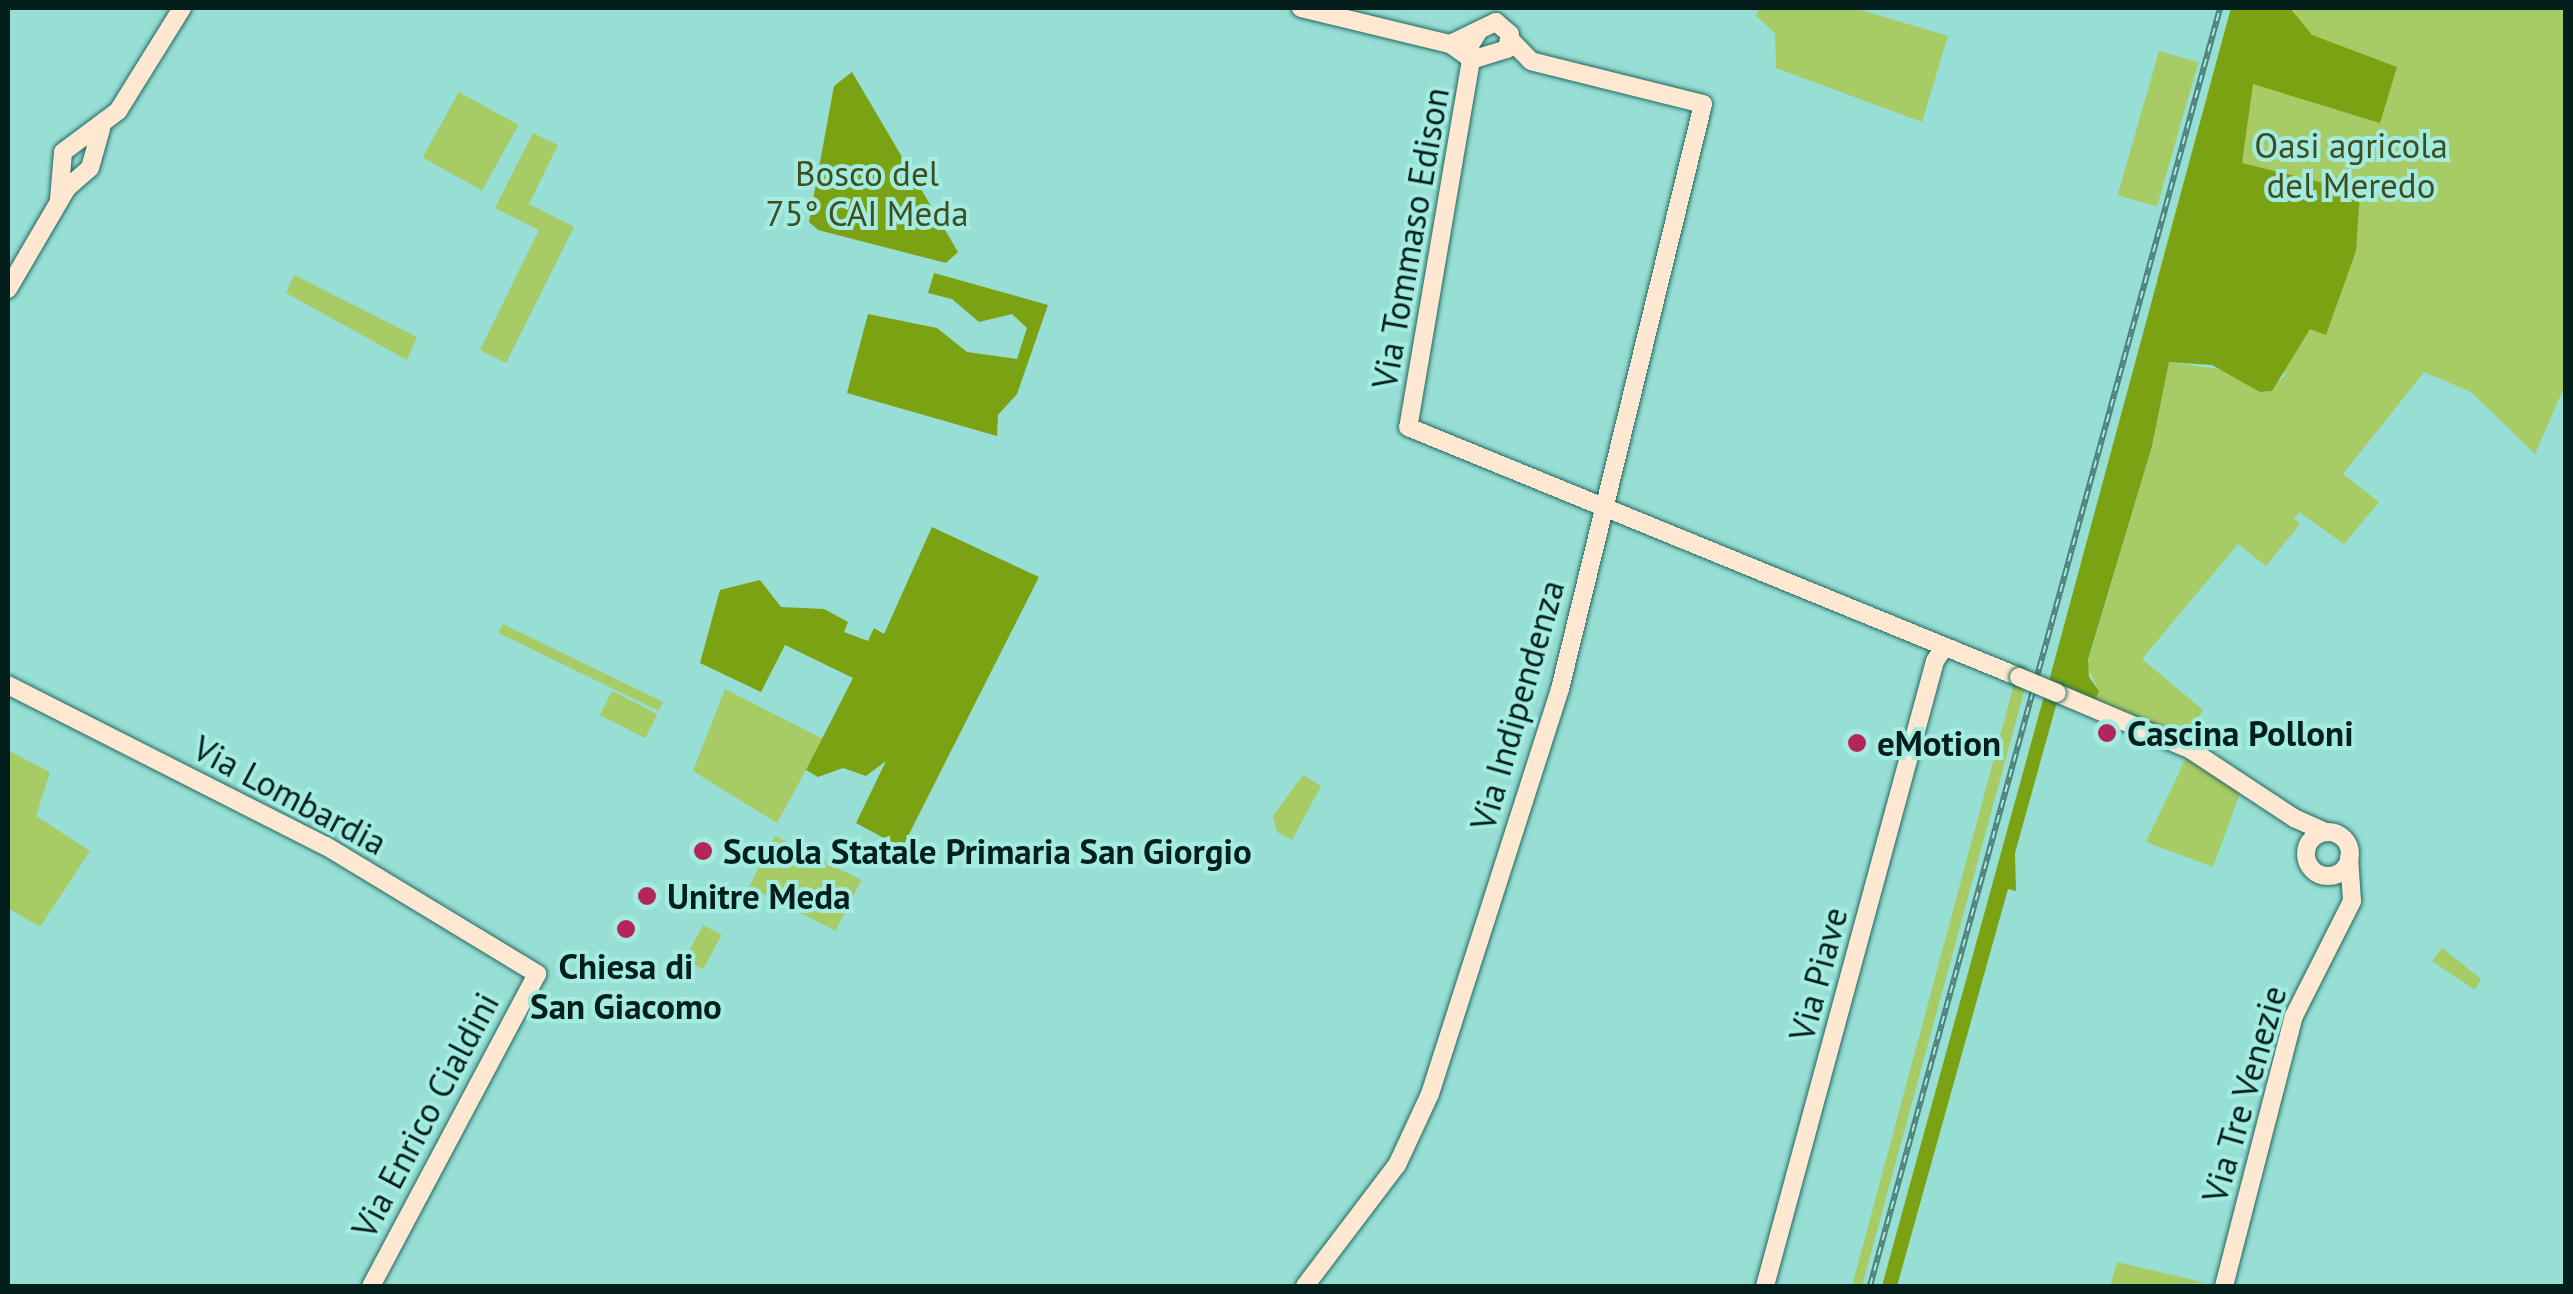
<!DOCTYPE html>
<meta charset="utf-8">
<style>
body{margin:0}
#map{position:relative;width:2573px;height:1294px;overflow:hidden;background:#97ded4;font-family:"PT Sans",sans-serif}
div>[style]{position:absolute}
.green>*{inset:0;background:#a7cb65;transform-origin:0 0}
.forest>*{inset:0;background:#7ba213}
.roads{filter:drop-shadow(0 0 2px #1f6861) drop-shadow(0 0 2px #1f6861)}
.secondary>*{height:18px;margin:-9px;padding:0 9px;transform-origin:9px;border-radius:9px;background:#ffe8d1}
.secondary>.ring{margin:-9px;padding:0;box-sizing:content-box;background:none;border:18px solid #ffe8d1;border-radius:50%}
.rail>*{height:6px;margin-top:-3px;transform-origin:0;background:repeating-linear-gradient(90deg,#a4ebe1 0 8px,#4f817b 0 16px);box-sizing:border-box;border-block:2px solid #4f817b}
.bridges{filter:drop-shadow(0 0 2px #1f6861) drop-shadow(0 0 2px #1f6861)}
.secondary-bridge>*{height:18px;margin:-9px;padding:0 9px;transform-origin:9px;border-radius:9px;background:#ffe8d1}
.dots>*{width:28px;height:28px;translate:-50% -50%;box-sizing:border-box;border:5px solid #a4ebe1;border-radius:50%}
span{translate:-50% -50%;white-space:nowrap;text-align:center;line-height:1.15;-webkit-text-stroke:8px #a4ebe1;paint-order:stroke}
.park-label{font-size:35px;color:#3e4f1d}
.street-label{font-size:35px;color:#021f1c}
.poi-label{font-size:35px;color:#021f1c;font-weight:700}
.left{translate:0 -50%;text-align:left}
.frame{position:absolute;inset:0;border:10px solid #021f1c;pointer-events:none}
</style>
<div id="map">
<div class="green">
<i style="clip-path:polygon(1759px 8px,1854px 8px,1948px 36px,1922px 122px,1776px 68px,1775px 33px,1756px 16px)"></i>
<i style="clip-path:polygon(2231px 8px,2565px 8px,2565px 385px,2535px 454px,2471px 392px,2424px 372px,2343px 474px,2379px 502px,2344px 544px,2299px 512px,2294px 519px,2300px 524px,2266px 566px,2238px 544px,2142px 659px,2203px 710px,2185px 738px,2095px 700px,2098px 689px,2087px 666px,2152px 446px,2169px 362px,2226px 370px,2268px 393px,2286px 374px,2157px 279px)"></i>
<i style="left:2159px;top:51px;width:41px;height:150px;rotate:16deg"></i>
<i style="left:459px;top:92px;width:68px;height:75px;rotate:29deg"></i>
<i style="clip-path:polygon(533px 133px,558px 145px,529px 204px,574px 227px,506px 363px,480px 350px,539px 230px,495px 208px)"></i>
<i style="clip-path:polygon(294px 275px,417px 337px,407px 360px,286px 293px)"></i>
<i style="left:503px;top:624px;width:178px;height:10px;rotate:26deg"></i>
<i style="clip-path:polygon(2014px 684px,2025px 688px,1862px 1286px,1852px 1286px)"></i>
<i style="clip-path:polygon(725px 689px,823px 739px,777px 823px,693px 771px)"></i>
<i style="left:612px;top:691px;width:51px;height:27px;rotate:27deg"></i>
<i style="clip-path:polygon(9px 751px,50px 772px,36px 816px,90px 851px,40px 927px,8px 908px)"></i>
<i style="clip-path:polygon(2187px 756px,2238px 785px,2240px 793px,2213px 867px,2146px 842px)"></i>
<i style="clip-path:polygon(1303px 775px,1321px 786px,1292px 840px,1277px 832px,1273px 816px)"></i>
<i style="left:775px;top:836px;width:97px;height:57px;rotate:27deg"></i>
<i style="left:703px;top:925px;width:21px;height:39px;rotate:28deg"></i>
<i style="clip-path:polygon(2442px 948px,2481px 979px,2475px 990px,2432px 961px)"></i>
<i style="clip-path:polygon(2117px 1262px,2206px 1283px,2110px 1286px)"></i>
</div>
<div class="forest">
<i style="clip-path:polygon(2231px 8px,2290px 8px,2312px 35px,2397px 67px,2380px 123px,2253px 84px,2242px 163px,2360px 192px,2356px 251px,2326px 335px,2310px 329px,2272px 391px,2260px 392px,2212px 365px,2169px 362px,2152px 446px,2088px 660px,2089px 677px,2099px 691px,2095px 700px,2049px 681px)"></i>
<i style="clip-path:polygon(852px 72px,958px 252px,946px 263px,818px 230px,809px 222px,834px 86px)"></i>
<i style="clip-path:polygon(934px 273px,1048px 305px,1017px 394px,998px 415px,997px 436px,847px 393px,868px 314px,937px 328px,967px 352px,1017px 359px,1027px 328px,1012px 314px,979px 322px,952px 299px,928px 293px)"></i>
<i style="clip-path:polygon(932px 527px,1039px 577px,904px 844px,895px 844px,856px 823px,886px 761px,866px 776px,843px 768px,818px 777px,806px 770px,853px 678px,785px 645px,761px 692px,700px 663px,720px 590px,760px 580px,781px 607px,824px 609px,848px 622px,844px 632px,868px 641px,874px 628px,884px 634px)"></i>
<i style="clip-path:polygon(2044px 696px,2057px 702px,2015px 853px,2016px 891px,2008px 889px,1897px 1286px,1882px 1286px)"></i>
</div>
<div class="roads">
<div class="secondary">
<i style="left:1301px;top:8px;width:153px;rotate:13.6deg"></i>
<i style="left:1450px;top:44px;width:21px;rotate:35deg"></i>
<i style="left:1450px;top:44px;width:51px;rotate:-25.6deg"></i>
<i style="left:1496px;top:22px;width:18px;rotate:41deg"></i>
<i style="left:1510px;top:34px;width:15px;rotate:101deg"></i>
<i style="left:1507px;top:49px;width:39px;rotate:163deg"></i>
<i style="left:1470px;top:60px;width:10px;rotate:-107deg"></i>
<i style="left:1467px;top:50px;width:22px;rotate:-58deg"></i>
<i style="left:1471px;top:60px;width:372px;rotate:99.7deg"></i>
<i style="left:1408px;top:427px;width:660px;rotate:22.25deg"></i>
<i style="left:59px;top:199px;width:47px;rotate:-85.1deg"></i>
<i style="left:63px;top:152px;width:69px;rotate:-36.7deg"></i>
<i style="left:118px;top:111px;width:121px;rotate:-58.1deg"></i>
<i style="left:8px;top:289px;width:117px;rotate:-59.7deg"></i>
<i style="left:67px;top:188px;width:30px;rotate:-41deg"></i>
<i style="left:90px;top:168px;width:41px;rotate:-74.2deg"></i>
<i style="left:8px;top:685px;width:356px;rotate:26.9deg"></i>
<i style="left:326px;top:846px;width:247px;rotate:31.2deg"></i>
<i style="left:537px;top:974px;width:353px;rotate:118deg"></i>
<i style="left:2057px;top:693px;width:146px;rotate:23deg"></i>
<i style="left:2191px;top:750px;width:123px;rotate:33.4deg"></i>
<i style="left:2294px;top:818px;width:35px;rotate:24deg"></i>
<i class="ring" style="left:2306px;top:832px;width:26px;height:26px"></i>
<i style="left:1305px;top:1286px;width:152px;rotate:-52.8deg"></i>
<i style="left:1397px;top:1165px;width:78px;rotate:-65.1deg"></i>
<i style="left:1430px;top:1094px;width:425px;rotate:-72.2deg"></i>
<i style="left:1560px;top:689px;width:602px;rotate:-76.26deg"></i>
<i style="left:1703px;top:104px;width:177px;rotate:-166deg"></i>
<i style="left:1531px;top:61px;width:30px;rotate:-134deg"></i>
<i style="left:1765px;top:1286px;width:648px;rotate:-74.78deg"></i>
<i style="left:1935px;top:661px;width:14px;rotate:-56deg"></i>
<i style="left:1943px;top:649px;width:9px"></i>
<i style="left:2224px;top:1286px;width:279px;rotate:-75.5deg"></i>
<i style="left:2294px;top:1016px;width:129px;rotate:-63.2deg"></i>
<i style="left:2352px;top:901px;width:44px;rotate:-93.9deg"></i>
</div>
</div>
<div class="rail">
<i style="left:1870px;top:1286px;width:1325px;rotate:-74.68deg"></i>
</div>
<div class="bridges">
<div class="secondary-bridge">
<i style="left:2019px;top:677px;width:41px;rotate:22.8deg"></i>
</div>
</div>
<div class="dots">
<i style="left:2107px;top:733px;background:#b42659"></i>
<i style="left:1857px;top:743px;background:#b42659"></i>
<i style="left:703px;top:851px;background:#b42659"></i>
<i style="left:647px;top:896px;background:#b42659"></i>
<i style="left:626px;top:929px;background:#b42659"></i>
</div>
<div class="park-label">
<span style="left:2351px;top:165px">Oasi agricola<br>del Meredo</span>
<span style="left:867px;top:193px">Bosco del<br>75° CAI Meda</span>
</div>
<div class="street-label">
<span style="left:1410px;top:238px;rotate:-80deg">Via Tommaso Edison</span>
<span style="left:1517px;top:705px;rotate:-74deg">Via Indipendenza</span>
<span style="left:290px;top:795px;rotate:28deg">Via Lombardia</span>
<span style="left:1818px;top:974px;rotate:-75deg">Via Piave</span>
<span style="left:2244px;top:1094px;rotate:-74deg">Via Tre Venezie</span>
<span style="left:425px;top:1115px;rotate:-62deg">Via Enrico Cialdini</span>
</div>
<div class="poi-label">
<span class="left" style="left:2127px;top:733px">Cascina Polloni</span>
<span class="left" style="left:1877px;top:743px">eMotion</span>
<span class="left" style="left:723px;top:851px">Scuola Statale Primaria San Giorgio</span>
<span class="left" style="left:667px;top:896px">Unitre Meda</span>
<span style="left:626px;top:986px">Chiesa di<br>San Giacomo</span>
</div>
<div class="frame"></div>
</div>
